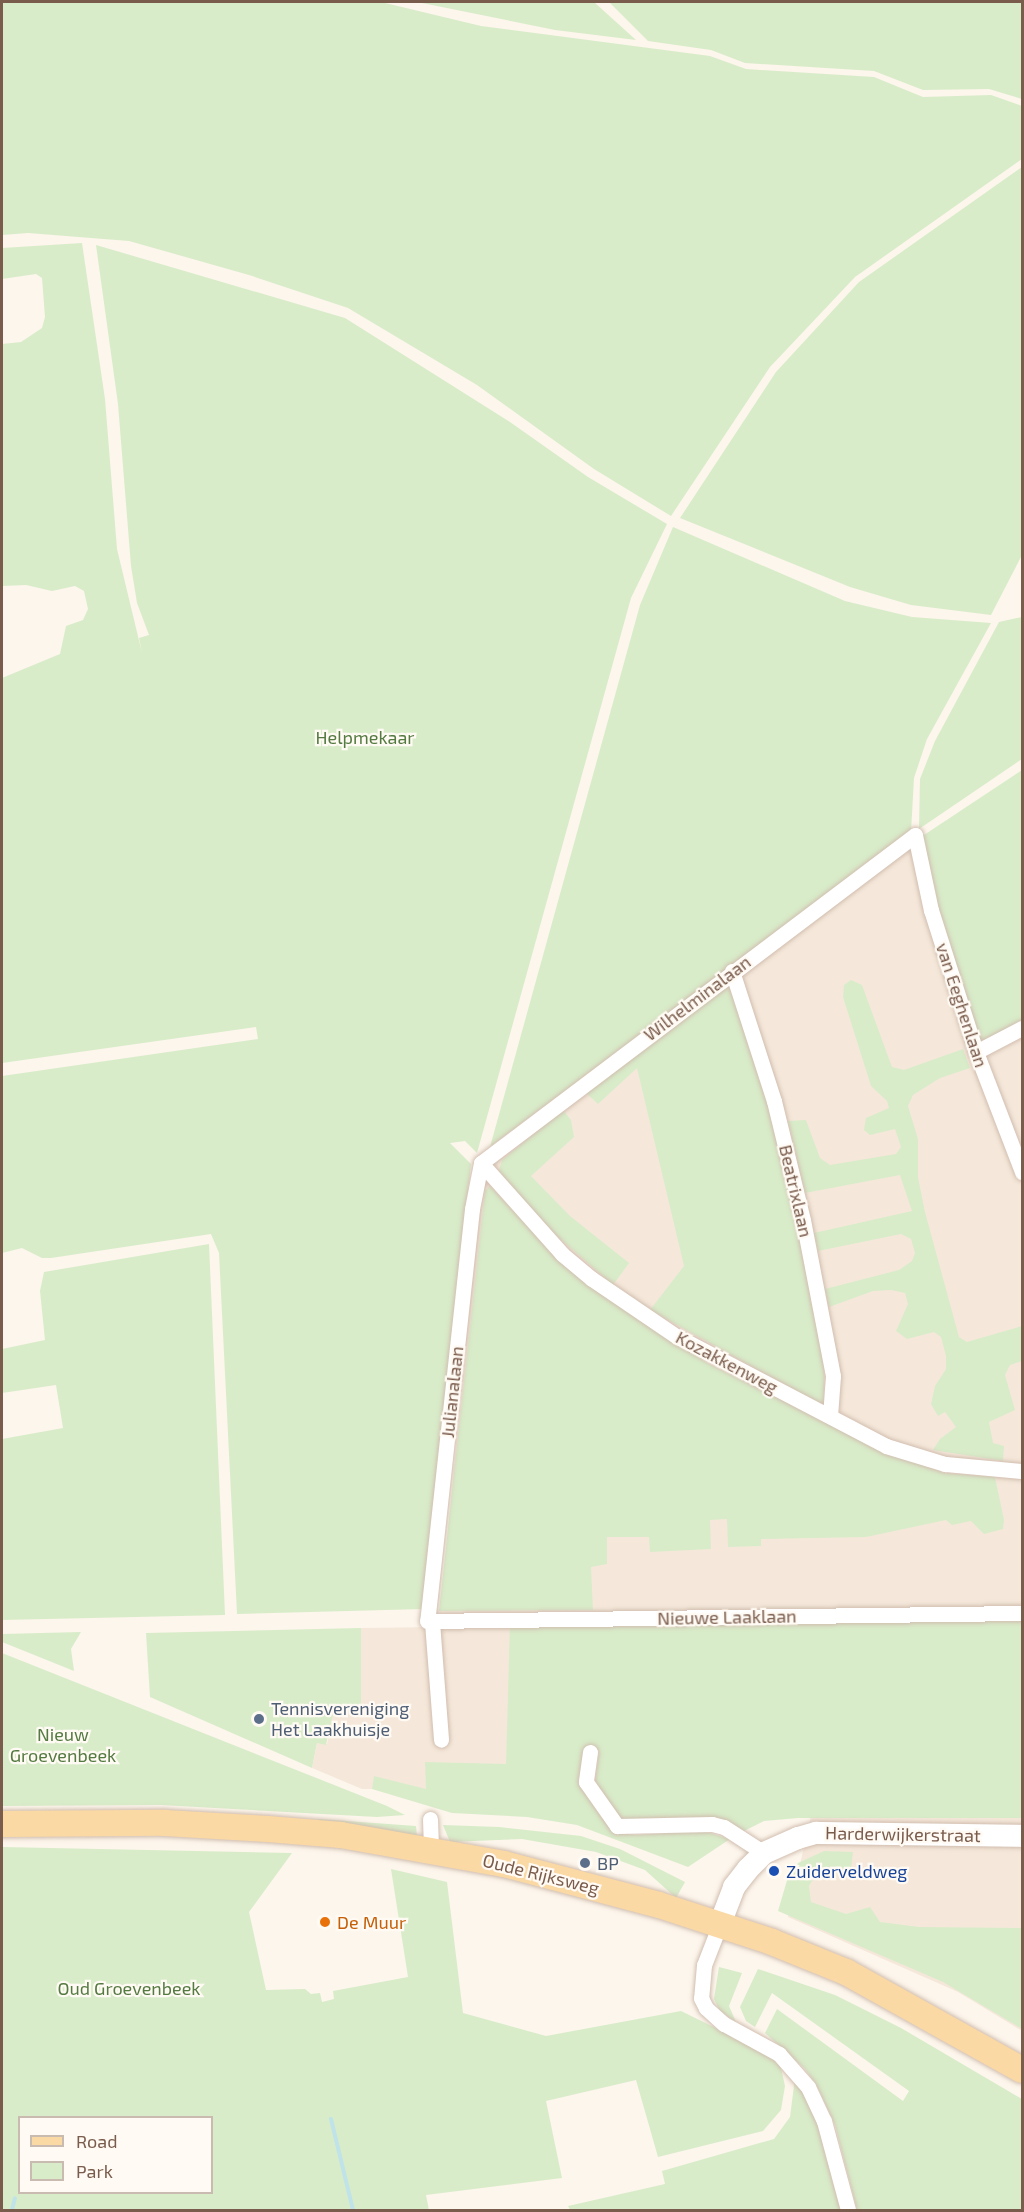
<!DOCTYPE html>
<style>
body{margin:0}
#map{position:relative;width:1024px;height:2212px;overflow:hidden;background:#fdf6ec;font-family:"Exo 2",sans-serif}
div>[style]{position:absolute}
.residential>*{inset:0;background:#f5e8da}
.green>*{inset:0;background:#d8ecc9}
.stream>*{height:4px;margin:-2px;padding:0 2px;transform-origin:2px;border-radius:2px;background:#bfe3e8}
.roads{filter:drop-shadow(0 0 2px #d1beb0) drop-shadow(0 0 2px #d1beb0)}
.minor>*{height:15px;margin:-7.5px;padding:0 7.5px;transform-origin:7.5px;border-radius:7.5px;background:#fff}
.secondary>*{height:22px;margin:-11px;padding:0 11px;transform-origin:11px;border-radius:11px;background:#fff}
.primary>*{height:26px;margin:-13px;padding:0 13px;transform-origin:13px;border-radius:13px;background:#fbd9a5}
.dots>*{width:16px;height:16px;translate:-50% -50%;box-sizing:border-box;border:3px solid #fffaf3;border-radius:50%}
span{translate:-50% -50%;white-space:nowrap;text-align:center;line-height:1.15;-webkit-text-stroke:4.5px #fffaf3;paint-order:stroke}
.park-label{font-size:18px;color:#537a41}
.street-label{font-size:18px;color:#7a5c4d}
.service-label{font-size:18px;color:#4e5e75}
.left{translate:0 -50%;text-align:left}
.transit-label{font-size:18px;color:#164399}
.food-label{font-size:18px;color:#c56008}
.frame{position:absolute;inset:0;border:3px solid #7a5c4d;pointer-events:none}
.legend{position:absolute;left:18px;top:2116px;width:195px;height:78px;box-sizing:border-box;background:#fffaf3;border:2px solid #cabbb1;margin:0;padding:8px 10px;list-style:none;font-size:18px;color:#7a5c4d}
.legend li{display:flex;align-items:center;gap:12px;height:30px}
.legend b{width:30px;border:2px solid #cabbb1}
</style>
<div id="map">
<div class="residential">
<i style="clip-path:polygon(912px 844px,1022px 1034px,1022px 2031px,958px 1992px,788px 1917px,811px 1816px,529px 1789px,362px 1789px,312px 1768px,317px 1743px,327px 1744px,334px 1706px,361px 1705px,361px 1628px,439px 1627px,482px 1169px)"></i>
</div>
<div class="green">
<i style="clip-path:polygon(2px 2px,381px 2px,481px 26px,710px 56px,746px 69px,874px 77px,923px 97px,991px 95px,1022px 106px,1022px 159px,855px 277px,770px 367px,671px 516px,594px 469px,477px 385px,348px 308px,249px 275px,129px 241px,28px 233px,2px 235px)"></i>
<i style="clip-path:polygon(417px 2px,594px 2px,636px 40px,555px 30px)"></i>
<i style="clip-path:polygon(609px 2px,1022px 2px,1022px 99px,989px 89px,923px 90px,874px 71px,745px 63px,711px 50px,648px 41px)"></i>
<i style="clip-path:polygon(1022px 167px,1022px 555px,991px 615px,911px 605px,850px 587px,680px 518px,776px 372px,859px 282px)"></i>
<i style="clip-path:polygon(82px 243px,105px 399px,117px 549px,142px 653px,139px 638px,149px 635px,137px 603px,131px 566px,118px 404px,96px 245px,345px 318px,510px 422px,588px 477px,667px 524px,631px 598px,477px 1153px,465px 1141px,450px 1143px,471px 1164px,423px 1609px,237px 1614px,219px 1253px,211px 1234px,51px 1258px,42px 1258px,22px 1248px,2px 1253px,2px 1076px,258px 1039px,256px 1027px,2px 1063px,2px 678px,60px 654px,66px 626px,83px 620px,88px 609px,84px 591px,75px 586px,52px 591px,26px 585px,2px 586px,2px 344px,21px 342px,42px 328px,45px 317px,42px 278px,36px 274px,2px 279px,2px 248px)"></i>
<i style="clip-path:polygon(673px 527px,845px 601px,912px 617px,991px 623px,927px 739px,914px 778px,911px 832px,490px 1147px,640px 605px)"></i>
<i style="clip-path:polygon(1022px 617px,1022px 759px,919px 829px,920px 779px,935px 741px,999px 622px)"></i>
<i style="clip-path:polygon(1022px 770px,1022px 1023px,979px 1046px,936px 908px,921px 837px)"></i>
<i style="clip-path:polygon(851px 980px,862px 985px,892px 1067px,904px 1070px,963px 1049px,970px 1068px,940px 1078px,913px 1095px,908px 1106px,918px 1139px,918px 1177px,925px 1212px,959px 1337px,967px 1342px,1022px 1326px,1022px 1361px,1010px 1365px,1005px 1375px,1015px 1410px,989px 1422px,993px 1443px,1004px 1446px,1003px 1461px,933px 1450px,940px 1439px,956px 1427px,945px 1412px,938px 1416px,931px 1404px,935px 1386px,946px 1369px,946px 1356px,941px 1337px,934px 1332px,907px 1339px,896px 1331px,908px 1304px,905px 1293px,891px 1290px,873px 1291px,829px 1307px,825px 1289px,899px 1270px,912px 1261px,915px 1253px,911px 1239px,901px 1234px,818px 1251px,814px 1233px,912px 1211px,900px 1175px,805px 1193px,788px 1121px,806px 1120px,820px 1158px,830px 1165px,896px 1154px,901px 1147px,895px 1129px,870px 1135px,864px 1130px,866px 1118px,889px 1108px,887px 1101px,871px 1086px,843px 997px,844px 985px)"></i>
<i style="clip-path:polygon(728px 983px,763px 1084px,796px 1220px,824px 1366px,824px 1406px,650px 1310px,684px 1266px,637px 1068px,598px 1104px,586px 1093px)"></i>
<i style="clip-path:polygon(563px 1110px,571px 1120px,574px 1137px,531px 1176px,570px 1216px,629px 1263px,613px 1285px,534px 1216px,499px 1171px,502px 1160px)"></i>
<i style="clip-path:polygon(490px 1186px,558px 1259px,623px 1309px,707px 1363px,881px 1450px,944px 1473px,995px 1477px,1004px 1520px,1003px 1529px,984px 1534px,971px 1521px,952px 1525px,946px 1520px,866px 1537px,761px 1539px,761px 1546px,728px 1547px,727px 1519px,710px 1520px,711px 1549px,650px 1552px,649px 1537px,607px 1537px,607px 1564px,591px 1567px,593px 1610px,439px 1611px,485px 1191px)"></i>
<i style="clip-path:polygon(209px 1244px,225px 1615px,2px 1620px,2px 1439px,63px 1428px,56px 1385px,2px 1393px,2px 1349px,45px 1340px,40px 1291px,44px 1272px)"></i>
<i style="clip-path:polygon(1022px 1617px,1022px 1818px,798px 1818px,764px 1821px,742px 1832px,622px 1823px,595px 1785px,599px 1750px,588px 1750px,584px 1782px,619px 1833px,635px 1835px,703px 1831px,730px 1839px,688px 1867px,577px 1825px,527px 1817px,452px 1813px,372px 1789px,374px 1776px,426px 1789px,425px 1762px,506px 1764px,510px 1623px)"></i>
<i style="clip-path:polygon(361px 1628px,361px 1706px,335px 1706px,326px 1745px,317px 1743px,312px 1768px,150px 1697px,146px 1633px)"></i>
<i style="clip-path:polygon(81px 1632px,71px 1649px,74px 1671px,2px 1642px,2px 1634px)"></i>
<i style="clip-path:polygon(2px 1653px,387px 1806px,405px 1815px,377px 1817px,161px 1805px,2px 1806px)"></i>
<i style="clip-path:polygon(319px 1819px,416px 1826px,417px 1837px,308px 1825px)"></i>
<i style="clip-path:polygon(443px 1825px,499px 1827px,581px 1836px,620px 1849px,685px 1882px,676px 1898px,645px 1870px,596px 1852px,522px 1839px,450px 1842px)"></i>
<i style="clip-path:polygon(evenodd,2px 1847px,292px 1853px,249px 1912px,266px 1990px,305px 1989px,311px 1994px,320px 1993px,322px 2002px,334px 1999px,333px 1991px,408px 1977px,391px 1869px,447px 1882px,463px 2013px,546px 2036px,681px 2011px,779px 2059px,785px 2086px,781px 2110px,763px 2131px,658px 2157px,636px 2080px,546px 2101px,562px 2178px,426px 2195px,429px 2210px,2px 2210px,2px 1847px,20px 2118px,212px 2118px,212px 2192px,20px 2192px,20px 2118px)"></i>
<i style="clip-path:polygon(824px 1851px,853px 1852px,851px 1869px,827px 1867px,818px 1871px,809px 1886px,811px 1902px,846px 1914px,870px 1907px,880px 1922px,919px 1927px,1022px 1928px,1022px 2029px,943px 1982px,778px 1911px,788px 1877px,798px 1863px)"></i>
<i style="clip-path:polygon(719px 1967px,742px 1973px,729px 2006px,736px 2022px,720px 2011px,714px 1999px)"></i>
<i style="clip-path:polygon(758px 1969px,835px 1995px,901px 2028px,1022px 2099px,1022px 2210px,857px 2210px,835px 2125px,816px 2084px,804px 2068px,765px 2033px,777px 2009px,903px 2101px,909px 2091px,772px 1993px,755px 2027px,746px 2021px,740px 2007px)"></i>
<i style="clip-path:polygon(795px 2078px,811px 2101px,843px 2210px,570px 2210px,568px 2206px,665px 2184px,662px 2171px,774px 2139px,790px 2117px)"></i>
</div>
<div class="stream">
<i style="left:331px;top:2119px;width:94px;rotate:76.4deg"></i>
<i style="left:12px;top:2210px;width:12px;rotate:-76deg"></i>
</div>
<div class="roads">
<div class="minor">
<i style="left:732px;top:971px;width:137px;rotate:72.1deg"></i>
<i style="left:774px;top:1101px;width:122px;rotate:76.3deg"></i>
<i style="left:803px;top:1220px;width:159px;rotate:79.1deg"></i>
<i style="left:833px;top:1376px;width:40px;rotate:94.3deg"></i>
<i style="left:976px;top:1052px;width:52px;rotate:-27.6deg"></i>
<i style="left:481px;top:1163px;width:47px;rotate:101.1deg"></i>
<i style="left:472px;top:1209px;width:414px;rotate:96.2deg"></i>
<i style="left:427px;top:1621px;width:595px;rotate:-0.77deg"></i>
<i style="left:481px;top:1163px;width:544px;rotate:-37.08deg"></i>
<i style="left:915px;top:835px;width:77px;rotate:78deg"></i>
<i style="left:931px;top:910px;width:149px;rotate:72.4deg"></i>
<i style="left:976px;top:1052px;width:129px;rotate:69deg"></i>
<i style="left:481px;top:1163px;width:122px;rotate:48.3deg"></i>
<i style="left:562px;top:1254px;width:39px;rotate:40deg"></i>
<i style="left:592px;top:1279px;width:102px;rotate:34.2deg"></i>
<i style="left:676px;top:1336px;width:237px;rotate:27.6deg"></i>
<i style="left:886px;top:1446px;width:62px;rotate:17deg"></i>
<i style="left:945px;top:1464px;width:77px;rotate:5.2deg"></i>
<i style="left:432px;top:1622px;width:118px;rotate:85.6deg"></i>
<i style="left:590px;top:1752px;width:30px;rotate:98deg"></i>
<i style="left:586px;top:1782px;width:54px;rotate:54.8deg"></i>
<i style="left:617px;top:1826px;width:95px;rotate:-1.2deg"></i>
<i style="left:712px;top:1824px;width:12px;rotate:14deg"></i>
<i style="left:724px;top:1827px;width:48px;rotate:33deg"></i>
<i style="left:430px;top:1819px;width:30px;rotate:88deg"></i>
<i style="left:720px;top:1924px;width:44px;rotate:111.3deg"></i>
<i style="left:704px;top:1965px;width:33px;rotate:95deg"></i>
<i style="left:701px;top:1998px;width:11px;rotate:63deg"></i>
<i style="left:706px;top:2008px;width:24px;rotate:42deg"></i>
<i style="left:724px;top:2024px;width:63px;rotate:28.6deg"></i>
<i style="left:779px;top:2054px;width:44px;rotate:48.7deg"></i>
<i style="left:808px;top:2087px;width:38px;rotate:65deg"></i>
<i style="left:824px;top:2121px;width:92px;rotate:74.9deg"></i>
</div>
<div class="secondary">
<i style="left:720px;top:1924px;width:40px;rotate:-69deg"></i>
<i style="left:734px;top:1887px;width:23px;rotate:-52deg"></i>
<i style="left:748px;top:1869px;width:23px;rotate:-45deg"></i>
<i style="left:764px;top:1853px;width:37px;rotate:-24deg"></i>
<i style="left:798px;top:1838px;width:19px;rotate:-16deg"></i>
<i style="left:816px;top:1833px;width:206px;rotate:0.8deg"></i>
</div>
<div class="primary">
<i style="left:2px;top:1824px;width:163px;rotate:-0.4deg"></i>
<i style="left:165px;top:1823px;width:103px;rotate:3.3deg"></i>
<i style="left:268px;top:1829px;width:73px;rotate:4.7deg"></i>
<i style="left:341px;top:1835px;width:166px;rotate:10.1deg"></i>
<i style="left:504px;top:1864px;width:160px;rotate:14.8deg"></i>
<i style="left:659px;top:1905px;width:119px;rotate:18.1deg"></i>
<i style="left:772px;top:1942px;width:80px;rotate:22.1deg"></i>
<i style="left:846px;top:1972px;width:201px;rotate:29.1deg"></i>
</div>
</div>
<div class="dots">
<i style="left:259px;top:1719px;background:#5c6f8a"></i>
<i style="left:585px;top:1863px;background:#5c6f8a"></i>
<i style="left:774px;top:1871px;background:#1a4fb4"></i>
<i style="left:325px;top:1922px;background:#e8710a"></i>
</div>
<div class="park-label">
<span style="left:365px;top:737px">Helpmekaar</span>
<span style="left:63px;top:1745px">Nieuw<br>Groevenbeek</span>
<span style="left:129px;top:1988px">Oud Groevenbeek</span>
</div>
<div class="street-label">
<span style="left:697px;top:998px;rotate:-37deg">Wilhelminalaan</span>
<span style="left:962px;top:1005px;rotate:72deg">van Eeghenlaan</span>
<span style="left:796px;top:1191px;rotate:77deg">Beatrixlaan</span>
<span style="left:727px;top:1362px;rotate:28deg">Kozakkenweg</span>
<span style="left:452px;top:1392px;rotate:-84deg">Julianalaan</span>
<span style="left:727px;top:1617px;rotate:-1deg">Nieuwe Laaklaan</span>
<span style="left:903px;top:1834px;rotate:1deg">Harderwijkerstraat</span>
<span style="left:541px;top:1874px;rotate:14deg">Oude Rijksweg</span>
</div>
<div class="service-label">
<span class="left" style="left:271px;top:1719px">Tennisvereniging<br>Het Laakhuisje</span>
<span class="left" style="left:597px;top:1863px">BP</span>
</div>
<div class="transit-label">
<span class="left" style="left:786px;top:1871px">Zuiderveldweg</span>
</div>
<div class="food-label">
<span class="left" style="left:337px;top:1922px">De Muur</span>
</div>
<div class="frame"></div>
<ul class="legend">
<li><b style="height:8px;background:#fbd9a5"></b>Road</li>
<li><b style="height:16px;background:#d8ecc9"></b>Park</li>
</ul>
</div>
